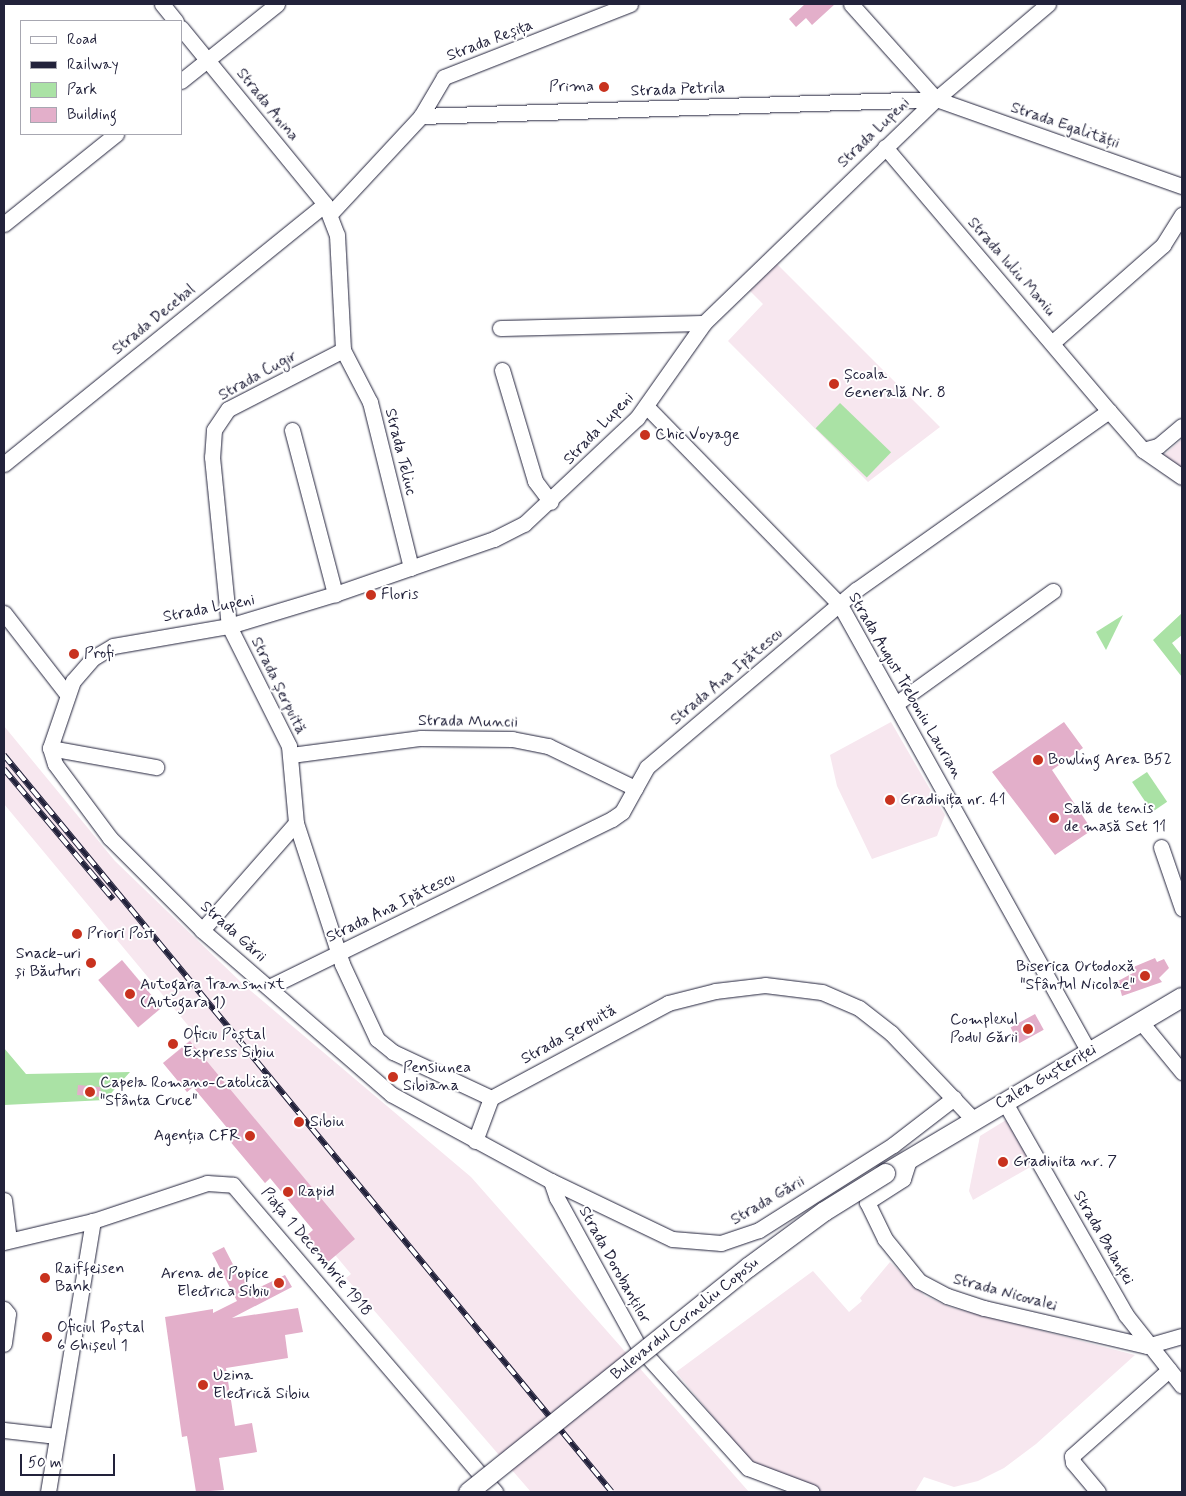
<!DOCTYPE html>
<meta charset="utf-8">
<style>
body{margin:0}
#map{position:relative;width:1186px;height:1496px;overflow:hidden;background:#fff;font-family:Mynerve,sans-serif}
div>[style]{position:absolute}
.built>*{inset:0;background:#f7e7ef}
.green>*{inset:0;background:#aae2a5;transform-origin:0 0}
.building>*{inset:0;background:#e3afca;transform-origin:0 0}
.roads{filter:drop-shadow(0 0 1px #22223b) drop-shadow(0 0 1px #22223b)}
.minor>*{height:15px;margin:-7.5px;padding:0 7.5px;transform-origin:7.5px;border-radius:7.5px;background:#fff}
.major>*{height:19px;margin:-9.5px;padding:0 9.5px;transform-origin:9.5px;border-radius:9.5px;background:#fff}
.rail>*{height:5.5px;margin-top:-2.75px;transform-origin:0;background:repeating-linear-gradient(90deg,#fff 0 11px,#22223b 0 22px);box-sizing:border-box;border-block:1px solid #22223b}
.bridges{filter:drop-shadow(0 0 1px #22223b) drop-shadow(0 0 1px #22223b)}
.major-bridge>*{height:19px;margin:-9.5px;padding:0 9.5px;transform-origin:9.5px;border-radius:9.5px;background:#fff}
.dots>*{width:14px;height:14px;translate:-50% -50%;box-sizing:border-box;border:2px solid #fff;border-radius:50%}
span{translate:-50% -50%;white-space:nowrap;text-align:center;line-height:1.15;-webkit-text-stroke:4px #fff;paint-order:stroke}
.street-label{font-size:16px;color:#22223b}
.poi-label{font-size:16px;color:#22223b}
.right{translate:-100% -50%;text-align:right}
.left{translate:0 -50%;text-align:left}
.frame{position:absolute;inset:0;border:5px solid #22223b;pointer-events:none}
.legend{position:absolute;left:20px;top:20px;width:162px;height:115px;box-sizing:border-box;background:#fff;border:1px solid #a7a7b1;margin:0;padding:6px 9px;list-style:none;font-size:15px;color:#22223b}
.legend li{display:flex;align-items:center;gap:10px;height:25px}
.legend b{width:25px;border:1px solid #a7a7b1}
.scale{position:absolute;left:20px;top:1454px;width:95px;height:22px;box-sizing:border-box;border:2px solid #22223b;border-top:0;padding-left:6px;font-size:15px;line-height:18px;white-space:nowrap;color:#22223b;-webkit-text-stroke:4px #fff;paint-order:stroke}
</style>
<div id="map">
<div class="built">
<i style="clip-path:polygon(777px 264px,940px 427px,868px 482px,728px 341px,763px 304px,750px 291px)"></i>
<i style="clip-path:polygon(1182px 439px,1182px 469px,1164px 455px)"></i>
<i style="clip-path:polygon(891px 722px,945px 815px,937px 836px,872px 859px,837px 786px,830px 755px)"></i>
<i style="clip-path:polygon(4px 726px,115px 861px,245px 986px,471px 1177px,749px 1492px,531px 1492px,346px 1278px,351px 1274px,271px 1178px,265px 1183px,229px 1140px,234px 1136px,193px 1087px,187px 1092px,163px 1063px,196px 1035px,4px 804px)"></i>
<i style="clip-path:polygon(1006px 1120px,1032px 1166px,973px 1200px,969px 1191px,980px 1136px)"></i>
<i style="clip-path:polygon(890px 1262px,925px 1296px,950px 1307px,1135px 1355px,1036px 1444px,1004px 1468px,978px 1481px,954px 1487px,924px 1477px,915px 1492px,824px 1492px,755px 1467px,676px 1372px,813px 1271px,849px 1312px,862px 1301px,860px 1298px)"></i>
</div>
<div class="green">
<i style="left:840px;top:403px;width:71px;height:35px;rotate:44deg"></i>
<i style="clip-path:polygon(1182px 613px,1182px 635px,1172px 643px,1182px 656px,1182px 677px,1153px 640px)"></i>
<i style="clip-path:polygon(1123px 615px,1106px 650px,1096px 632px)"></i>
<i style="left:1147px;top:772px;width:36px;height:18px;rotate:56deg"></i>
<i style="clip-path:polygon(4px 1048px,26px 1074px,130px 1072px,105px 1100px,4px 1105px)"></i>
</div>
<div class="building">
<i style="clip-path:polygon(805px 4px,835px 4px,812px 25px,806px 18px,796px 27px,789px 19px)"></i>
<i style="clip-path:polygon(1064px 722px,1083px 748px,1052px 770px,1092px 830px,1055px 855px,992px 772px)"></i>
<i style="clip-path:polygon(1155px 958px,1157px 962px,1164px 959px,1169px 968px,1159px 978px,1162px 982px,1122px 996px,1118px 981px,1133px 973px,1131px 968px)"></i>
<i style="left:122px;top:960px;width:62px;height:31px;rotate:50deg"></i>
<i style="left:1035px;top:1014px;width:18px;height:28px;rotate:61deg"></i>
<i style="clip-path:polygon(190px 1041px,355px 1239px,328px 1262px,306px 1236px,313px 1230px,270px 1178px,265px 1183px,229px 1140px,234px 1136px,193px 1087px,187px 1092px,163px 1063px)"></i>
<i style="clip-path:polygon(78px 1085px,100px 1087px,102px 1097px,77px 1095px)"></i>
<i style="clip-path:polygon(224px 1247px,240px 1278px,244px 1276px,252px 1291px,285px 1275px,292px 1287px,232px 1318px,298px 1308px,303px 1332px,285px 1335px,288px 1358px,226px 1368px,235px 1426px,252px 1423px,257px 1452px,219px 1458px,224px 1490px,196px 1492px,187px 1436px,182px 1437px,165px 1317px,213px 1309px,213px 1313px,237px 1301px,212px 1253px)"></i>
</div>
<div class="roads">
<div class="minor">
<i style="left:162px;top:4px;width:22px;rotate:51deg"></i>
<i style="left:851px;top:4px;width:127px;rotate:48.2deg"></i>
<i style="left:181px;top:28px;width:227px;rotate:50.7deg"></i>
<i style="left:325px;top:204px;width:33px;rotate:69deg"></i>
<i style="left:337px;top:235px;width:115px;rotate:87deg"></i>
<i style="left:343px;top:350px;width:129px;rotate:152.8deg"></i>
<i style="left:228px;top:409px;width:25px;rotate:124deg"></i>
<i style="left:214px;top:430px;width:27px;rotate:94deg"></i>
<i style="left:212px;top:457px;width:170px;rotate:84.3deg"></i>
<i style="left:229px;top:626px;width:134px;rotate:63.4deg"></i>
<i style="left:289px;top:746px;width:77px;rotate:84.8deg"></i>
<i style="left:296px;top:823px;width:148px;rotate:71.9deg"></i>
<i style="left:342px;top:964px;width:83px;rotate:65deg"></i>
<i style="left:377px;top:1039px;width:21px;rotate:39deg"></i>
<i style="left:393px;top:1052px;width:108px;rotate:25.1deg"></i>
<i style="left:181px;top:81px;width:123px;rotate:-38.7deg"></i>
<i style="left:421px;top:116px;width:515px;rotate:-1.89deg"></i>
<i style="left:936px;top:99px;width:261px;rotate:19.5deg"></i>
<i style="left:885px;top:147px;width:346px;rotate:49.7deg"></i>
<i style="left:331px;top:213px;width:132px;rotate:-47.1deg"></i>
<i style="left:421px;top:116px;width:45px;rotate:-59.5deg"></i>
<i style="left:444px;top:77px;width:200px;rotate:-21.4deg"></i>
<i style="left:4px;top:224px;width:144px;rotate:-38.8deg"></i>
<i style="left:500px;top:328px;width:204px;rotate:-1.4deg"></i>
<i style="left:1053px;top:342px;width:147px;rotate:-41.4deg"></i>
<i style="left:1163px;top:245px;width:36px;rotate:-58deg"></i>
<i style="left:343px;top:350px;width:59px;rotate:62.6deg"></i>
<i style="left:370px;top:402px;width:171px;rotate:76.1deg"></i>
<i style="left:502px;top:370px;width:116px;rotate:73.4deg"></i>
<i style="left:535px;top:481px;width:26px;rotate:53deg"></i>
<i style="left:647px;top:407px;width:277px;rotate:45.7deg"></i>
<i style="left:840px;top:605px;width:512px;rotate:60.88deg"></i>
<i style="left:292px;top:430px;width:170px;rotate:75.3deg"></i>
<i style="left:1143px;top:450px;width:47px;rotate:34.7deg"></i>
<i style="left:4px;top:464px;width:413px;rotate:-39deg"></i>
<i style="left:4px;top:613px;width:101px;rotate:52.2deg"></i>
<i style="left:897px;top:703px;width:192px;rotate:-35.7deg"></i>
<i style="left:50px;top:748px;width:108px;rotate:10.2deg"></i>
<i style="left:291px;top:755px;width:131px;rotate:-7.5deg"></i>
<i style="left:421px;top:738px;width:91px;rotate:0.6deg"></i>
<i style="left:512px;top:739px;width:37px;rotate:11deg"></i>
<i style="left:548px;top:746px;width:97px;rotate:25.8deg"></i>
<i style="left:1161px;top:847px;width:65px;rotate:71deg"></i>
<i style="left:202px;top:930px;width:142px;rotate:-48.7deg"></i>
<i style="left:269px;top:987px;width:382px;rotate:-26.1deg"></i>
<i style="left:612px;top:819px;width:12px;rotate:-35deg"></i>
<i style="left:622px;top:812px;width:51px;rotate:-60.9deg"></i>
<i style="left:647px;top:767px;width:274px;rotate:-40.3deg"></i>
<i style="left:856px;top:590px;width:310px;rotate:-35.3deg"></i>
<i style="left:1109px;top:411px;width:52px;rotate:48.9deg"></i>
<i style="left:1143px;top:450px;width:16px;rotate:-15deg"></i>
<i style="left:1158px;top:446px;width:31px;rotate:-40deg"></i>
<i style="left:1141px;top:1022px;width:65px;rotate:50.6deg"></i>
<i style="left:491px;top:1098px;width:201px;rotate:-28.2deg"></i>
<i style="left:668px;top:1003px;width:49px;rotate:-14.3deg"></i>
<i style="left:715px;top:991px;width:50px;rotate:-6.8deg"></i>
<i style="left:765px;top:985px;width:57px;rotate:7deg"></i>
<i style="left:822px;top:992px;width:40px;rotate:23.4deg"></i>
<i style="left:859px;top:1008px;width:41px;rotate:38deg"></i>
<i style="left:891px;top:1033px;width:119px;rotate:46.4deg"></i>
<i style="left:954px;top:1098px;width:77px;rotate:142.4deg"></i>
<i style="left:893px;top:1145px;width:159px;rotate:147.6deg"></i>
<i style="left:759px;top:1230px;width:40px;rotate:161.1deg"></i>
<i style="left:721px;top:1243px;width:49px;rotate:-175.3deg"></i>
<i style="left:672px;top:1239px;width:134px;rotate:-154.4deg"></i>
<i style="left:551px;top:1181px;width:182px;rotate:-151.5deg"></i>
<i style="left:391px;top:1094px;width:250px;rotate:-139.1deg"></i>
<i style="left:202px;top:930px;width:130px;rotate:-135deg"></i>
<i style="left:110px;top:838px;width:92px;rotate:-126.6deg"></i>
<i style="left:55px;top:764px;width:17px;rotate:-107deg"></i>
<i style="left:50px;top:748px;width:71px;rotate:-71.1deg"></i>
<i style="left:73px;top:681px;width:30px;rotate:-49deg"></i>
<i style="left:93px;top:658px;width:23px;rotate:-31deg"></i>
<i style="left:113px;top:646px;width:118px;rotate:-9.8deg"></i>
<i style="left:229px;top:626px;width:111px;rotate:-16.8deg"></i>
<i style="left:335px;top:594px;width:168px;rotate:-19.1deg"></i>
<i style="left:494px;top:539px;width:34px;rotate:-27deg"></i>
<i style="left:524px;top:524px;width:155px;rotate:-43.2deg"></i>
<i style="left:637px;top:418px;width:116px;rotate:-54.8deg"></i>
<i style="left:704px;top:323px;width:322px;rotate:-44deg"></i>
<i style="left:936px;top:99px;width:147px;rotate:-40.3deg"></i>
<i style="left:1004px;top:1101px;width:246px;rotate:60.3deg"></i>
<i style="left:1126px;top:1315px;width:90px;rotate:51.7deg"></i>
<i style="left:475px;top:1141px;width:46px;rotate:-69.6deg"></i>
<i style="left:910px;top:1157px;width:23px;rotate:108deg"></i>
<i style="left:903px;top:1179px;width:43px;rotate:147.4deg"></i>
<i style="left:867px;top:1202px;width:41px;rotate:64.1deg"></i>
<i style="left:885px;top:1239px;width:54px;rotate:51deg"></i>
<i style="left:919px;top:1281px;width:32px;rotate:28deg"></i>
<i style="left:947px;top:1296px;width:39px;rotate:18deg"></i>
<i style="left:984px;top:1308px;width:167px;rotate:13.1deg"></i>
<i style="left:1147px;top:1346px;width:36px;rotate:-16deg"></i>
<i style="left:551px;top:1181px;width:18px;rotate:71deg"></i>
<i style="left:557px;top:1198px;width:170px;rotate:61.2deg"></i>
<i style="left:639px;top:1347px;width:163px;rotate:48deg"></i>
<i style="left:748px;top:1468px;width:68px;rotate:20.6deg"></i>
<i style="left:4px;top:1200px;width:40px;rotate:82.9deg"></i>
<i style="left:4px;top:1242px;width:91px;rotate:-13.3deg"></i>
<i style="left:93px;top:1221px;width:120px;rotate:-18.4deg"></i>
<i style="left:207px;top:1183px;width:26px;rotate:4deg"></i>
<i style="left:233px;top:1185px;width:404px;rotate:49.5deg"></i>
<i style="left:4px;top:1309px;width:6px;rotate:51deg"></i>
<i style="left:8px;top:1314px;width:30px;rotate:98deg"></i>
<i style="left:4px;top:1430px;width:53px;rotate:6.5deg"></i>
<i style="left:48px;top:1492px;width:275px;rotate:-80.6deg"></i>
<i style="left:1098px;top:1492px;width:39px;rotate:-130deg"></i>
<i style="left:1073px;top:1462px;width:6px;rotate:-99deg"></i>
<i style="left:1072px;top:1456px;width:130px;rotate:-41.6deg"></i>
</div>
<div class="major">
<i style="left:885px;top:1173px;width:345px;rotate:-30.7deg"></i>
</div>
</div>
<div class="rail">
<i style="left:4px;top:755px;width:955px;rotate:50.48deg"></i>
<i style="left:4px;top:769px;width:170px;rotate:50deg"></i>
</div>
<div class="bridges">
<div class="major-bridge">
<i style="left:468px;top:1492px;width:359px;rotate:-38.8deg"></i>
<i style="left:748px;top:1267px;width:94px;rotate:-36.4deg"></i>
<i style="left:824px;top:1211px;width:72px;rotate:-31.9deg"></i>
</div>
</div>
<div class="dots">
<i style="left:604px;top:87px;background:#c8321e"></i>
<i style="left:834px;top:384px;background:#c8321e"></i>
<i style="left:645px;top:435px;background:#c8321e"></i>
<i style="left:371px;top:595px;background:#c8321e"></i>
<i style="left:74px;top:654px;background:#c8321e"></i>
<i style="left:1038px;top:760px;background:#c8321e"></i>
<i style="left:890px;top:800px;background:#c8321e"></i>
<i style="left:1054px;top:818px;background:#c8321e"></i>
<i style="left:77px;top:934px;background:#c8321e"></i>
<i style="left:91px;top:963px;background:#c8321e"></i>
<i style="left:1145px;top:976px;background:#c8321e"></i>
<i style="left:130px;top:994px;background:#c8321e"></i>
<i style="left:1028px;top:1029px;background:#c8321e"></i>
<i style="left:173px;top:1044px;background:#c8321e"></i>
<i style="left:393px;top:1077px;background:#c8321e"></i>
<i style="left:90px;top:1092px;background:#c8321e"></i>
<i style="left:299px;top:1122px;background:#c8321e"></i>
<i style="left:250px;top:1136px;background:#c8321e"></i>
<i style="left:1003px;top:1162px;background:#c8321e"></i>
<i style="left:288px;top:1192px;background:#c8321e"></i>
<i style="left:45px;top:1278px;background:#c8321e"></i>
<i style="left:279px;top:1283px;background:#c8321e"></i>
<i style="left:47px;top:1337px;background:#c8321e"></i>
<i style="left:203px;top:1385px;background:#c8321e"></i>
</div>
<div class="street-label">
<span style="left:490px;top:41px;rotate:-21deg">Strada Reșița</span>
<span style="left:678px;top:90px;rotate:-2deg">Strada Petrila</span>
<span style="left:267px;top:105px;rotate:51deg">Strada Anina</span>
<span style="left:1065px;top:126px;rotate:19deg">Strada Egalității</span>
<span style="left:874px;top:133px;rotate:-44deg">Strada Lupeni</span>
<span style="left:1011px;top:267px;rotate:49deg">Strada Iuliu Maniu</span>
<span style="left:154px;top:320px;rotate:-39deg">Strada Decebal</span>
<span style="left:258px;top:376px;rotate:-29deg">Strada Cugir</span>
<span style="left:599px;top:429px;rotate:-46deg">Strada Lupeni</span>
<span style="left:400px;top:452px;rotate:76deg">Strada Teliuc</span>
<span style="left:209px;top:609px;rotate:-11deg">Strada Lupeni</span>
<span style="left:727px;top:677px;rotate:-40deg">Strada Ana Ipătescu</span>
<span style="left:278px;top:686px;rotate:64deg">Strada Șerpuită</span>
<span style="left:905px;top:686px;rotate:60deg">Strada August Treboniu Laurian</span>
<span style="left:468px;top:722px;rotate:1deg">Strada Muncii</span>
<span style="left:391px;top:908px;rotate:-26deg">Strada Ana Ipătescu</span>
<span style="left:233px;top:932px;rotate:42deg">Strada Gării</span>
<span style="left:569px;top:1035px;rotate:-29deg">Strada Șerpuită</span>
<span style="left:1046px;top:1077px;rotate:-30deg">Calea Gușteriței</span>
<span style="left:768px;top:1201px;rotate:-30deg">Strada Gării</span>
<span style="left:1103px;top:1238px;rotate:60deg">Strada Balanței</span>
<span style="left:316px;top:1252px;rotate:50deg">Piața 1 Decembrie 1918</span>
<span style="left:614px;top:1265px;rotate:61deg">Strada Dorobanților</span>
<span style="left:1005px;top:1293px;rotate:15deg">Strada Nicovalei</span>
<span style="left:685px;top:1319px;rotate:-39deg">Bulevardul Corneliu Coposu</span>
</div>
<div class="poi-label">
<span class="right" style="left:594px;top:87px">Prima</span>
<span class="left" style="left:844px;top:384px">Școala<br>Generală Nr. 8</span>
<span class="left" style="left:655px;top:435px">Chic Voyage</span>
<span class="left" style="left:381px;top:595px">Floris</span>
<span class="left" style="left:84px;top:654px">Profi</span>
<span class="left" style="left:1048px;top:760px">Bowling Area B52</span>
<span class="left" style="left:900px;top:800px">Gradinița nr. 41</span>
<span class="left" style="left:1064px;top:818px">Sală de tenis<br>de masă Set 11</span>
<span class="left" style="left:87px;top:934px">Priori Post</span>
<span class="right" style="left:81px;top:963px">Snack-uri<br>și Băuturi</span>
<span class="right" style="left:1135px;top:976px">Biserica Ortodoxă<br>"Sfântul Nicolae"</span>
<span class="left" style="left:140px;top:994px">Autogara Transmixt<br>(Autogara 1)</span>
<span class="right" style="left:1018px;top:1029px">Complexul<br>Podul Gării</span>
<span class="left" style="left:183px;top:1044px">Oficiu Poștal<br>Express Sibiu</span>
<span class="left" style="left:403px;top:1077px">Pensiunea<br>Sibiana</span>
<span class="left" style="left:100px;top:1092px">Capela Romano-Catolică<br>"Sfânta Cruce"</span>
<span class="left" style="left:310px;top:1122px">Sibiu</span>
<span class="right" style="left:240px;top:1136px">Agenția CFR</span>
<span class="left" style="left:1013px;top:1162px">Gradinita nr. 7</span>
<span class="left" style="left:298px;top:1192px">Rapid</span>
<span class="left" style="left:55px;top:1278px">Raiffeisen<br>Bank</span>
<span class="right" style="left:269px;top:1283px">Arena de Popice<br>Electrica Sibiu</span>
<span class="left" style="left:57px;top:1337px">Oficiul Poștal<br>6 Ghișeul 1</span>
<span class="left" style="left:213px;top:1385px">Uzina<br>Electrică Sibiu</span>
</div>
<div class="frame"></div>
<ul class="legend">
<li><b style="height:6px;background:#fff"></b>Road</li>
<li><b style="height:6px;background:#22223b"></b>Railway</li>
<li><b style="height:14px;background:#aae2a5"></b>Park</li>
<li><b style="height:14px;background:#e3afca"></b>Building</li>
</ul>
<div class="scale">50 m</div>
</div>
